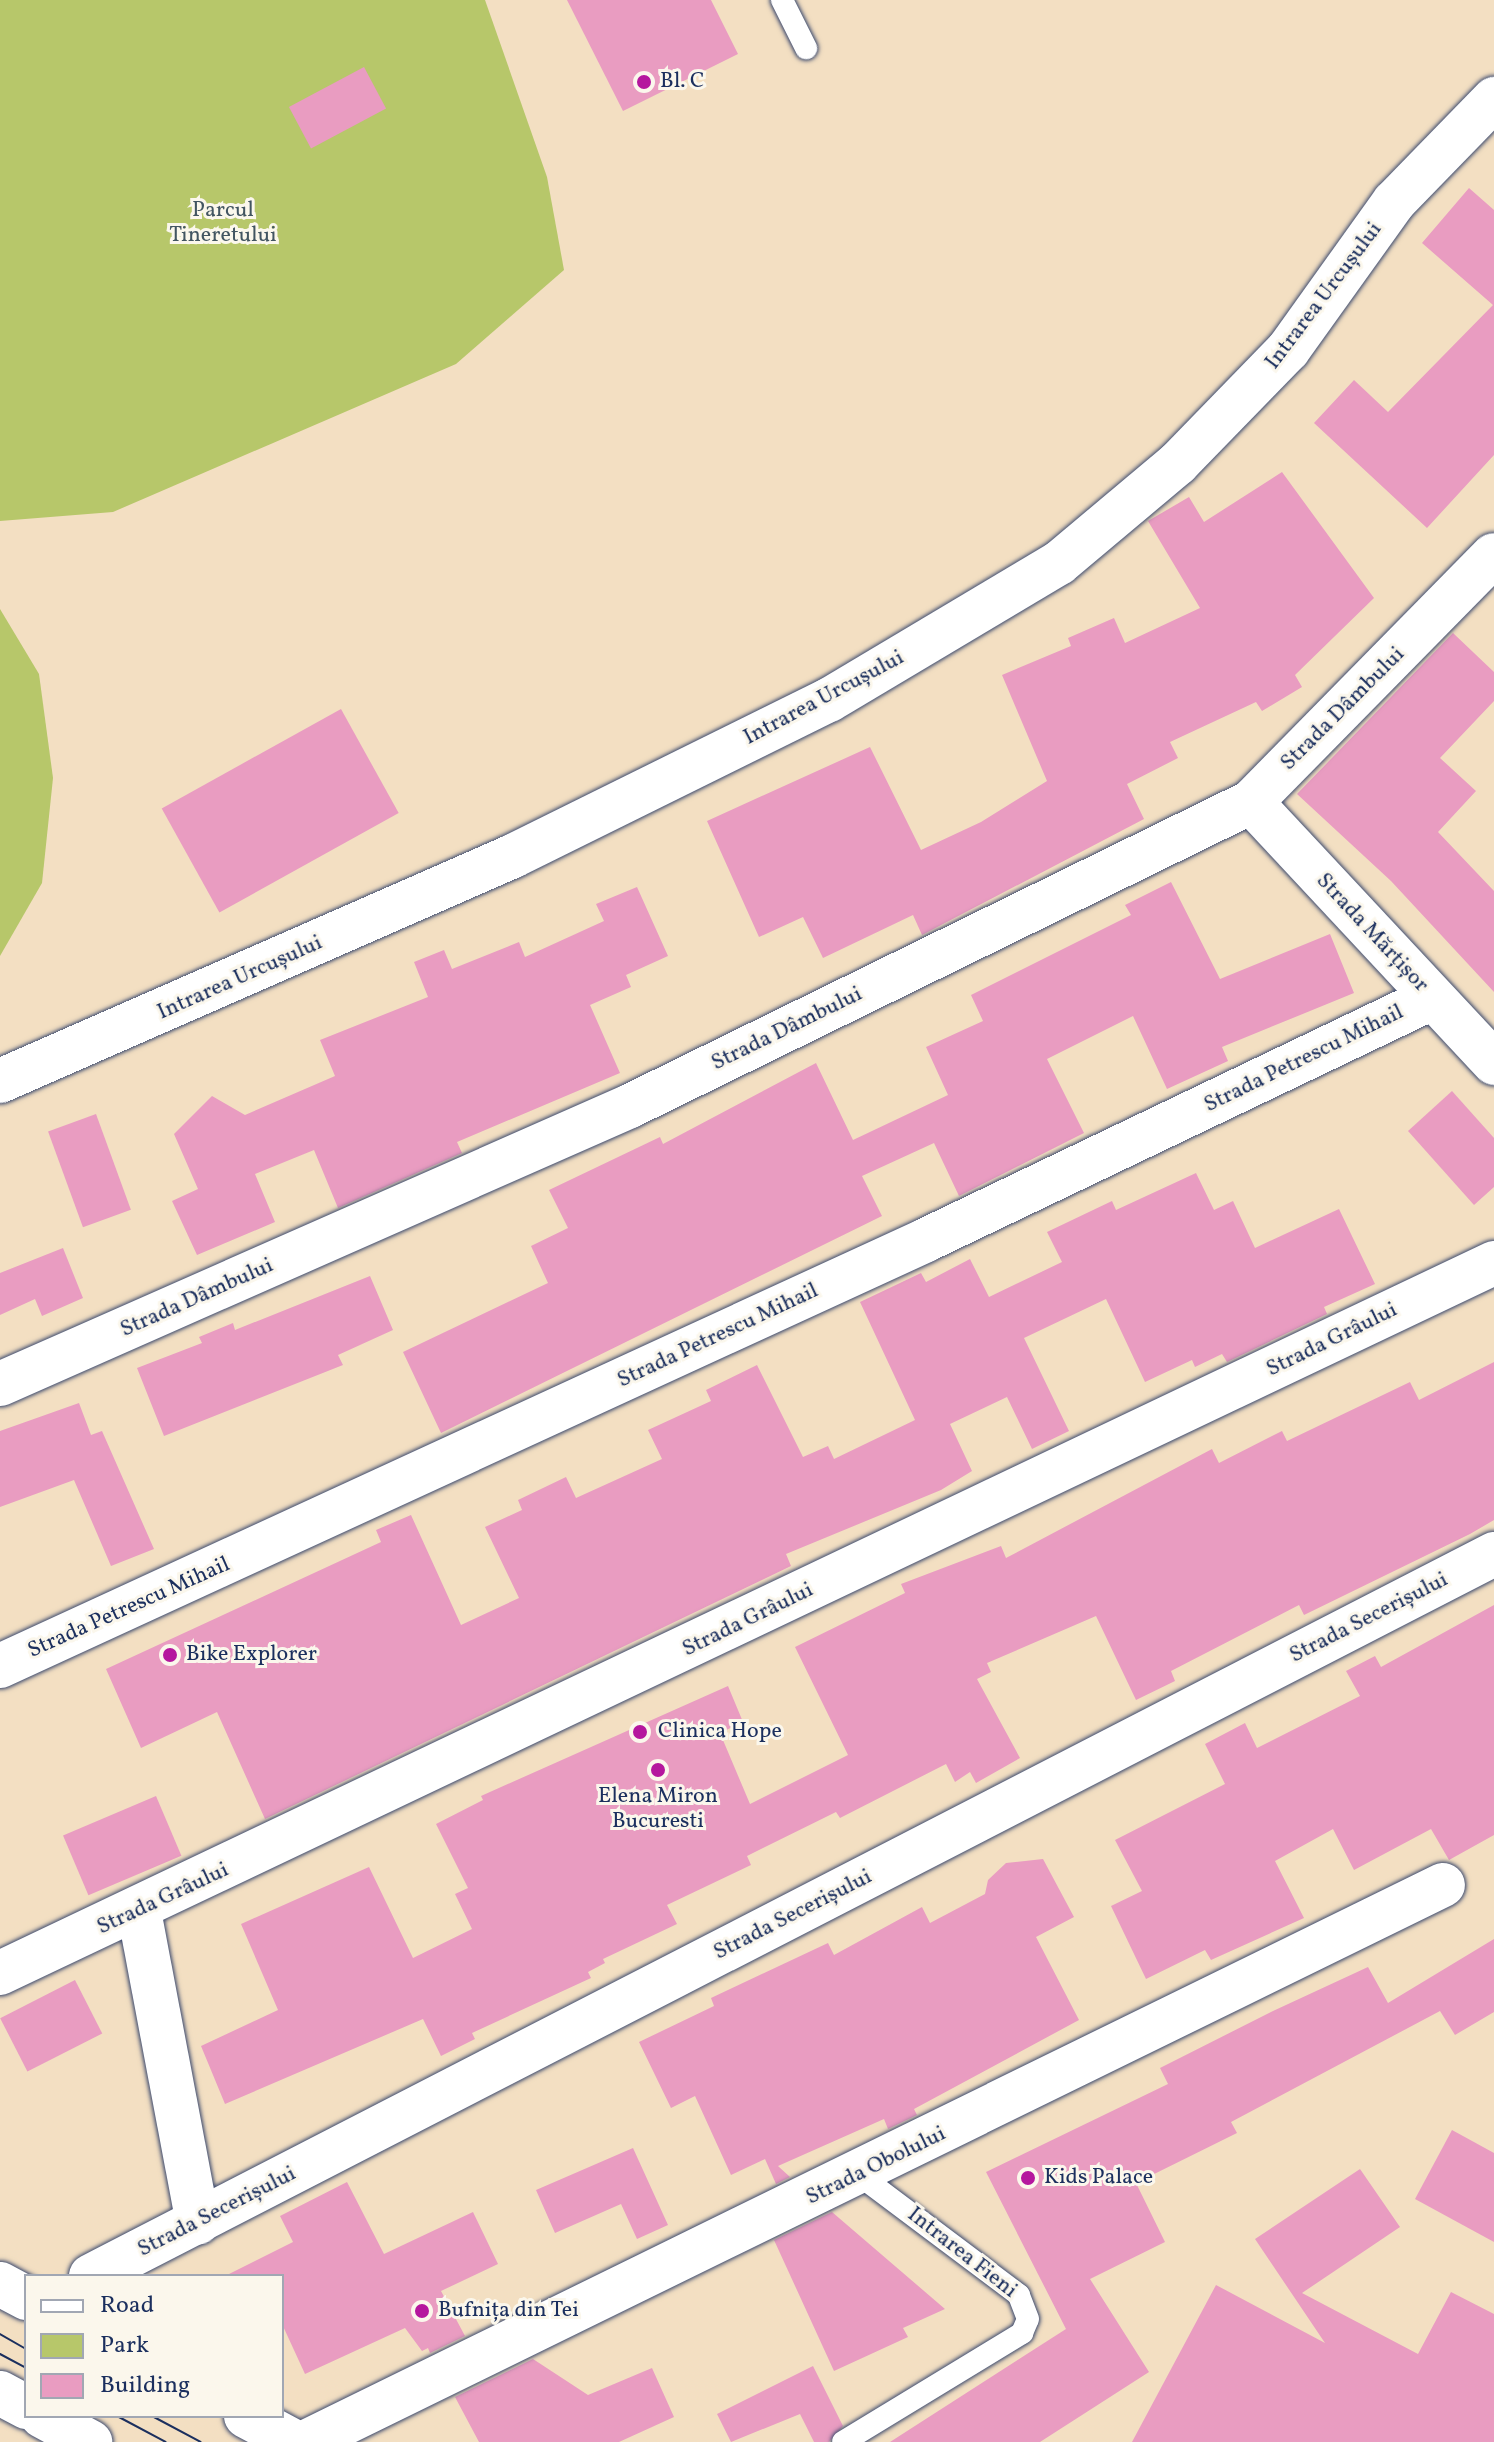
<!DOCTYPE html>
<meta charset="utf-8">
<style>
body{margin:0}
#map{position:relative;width:1494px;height:2442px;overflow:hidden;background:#f3dfc2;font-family:Vollkorn,serif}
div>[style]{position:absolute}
.green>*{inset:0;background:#b7c76a}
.building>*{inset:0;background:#e99cc1;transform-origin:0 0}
.roads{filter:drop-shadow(0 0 2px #3b496d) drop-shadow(0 0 2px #3b496d)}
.lane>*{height:22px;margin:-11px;padding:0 11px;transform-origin:11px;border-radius:11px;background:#fff}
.street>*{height:44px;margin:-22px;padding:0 22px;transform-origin:22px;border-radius:22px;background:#fff}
.secondary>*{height:44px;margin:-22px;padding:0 22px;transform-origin:22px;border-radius:22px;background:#fff}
.primary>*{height:44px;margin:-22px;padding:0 22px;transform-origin:22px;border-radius:22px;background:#fff}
.tram>*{height:2px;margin:-1px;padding:0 1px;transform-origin:1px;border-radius:1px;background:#1b2f5e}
.dots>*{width:22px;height:22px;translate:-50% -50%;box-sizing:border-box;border:4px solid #fbf7ec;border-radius:50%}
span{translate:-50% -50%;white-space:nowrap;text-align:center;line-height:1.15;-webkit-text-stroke:6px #fbf7ec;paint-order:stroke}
.poi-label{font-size:22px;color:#1b2f5e}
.left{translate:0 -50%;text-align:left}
.park-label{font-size:22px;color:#425561}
.street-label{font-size:22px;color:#1b2f5e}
.legend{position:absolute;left:24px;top:2274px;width:260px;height:144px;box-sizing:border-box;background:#fbf7ec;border:2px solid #a1a7b3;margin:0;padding:10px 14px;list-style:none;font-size:24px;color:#1b2f5e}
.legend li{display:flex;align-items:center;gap:16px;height:40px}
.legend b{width:40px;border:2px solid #a1a7b3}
</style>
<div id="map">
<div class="green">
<i style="clip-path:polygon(0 0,485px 0,547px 177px,564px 270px,456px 364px,113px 512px,0 521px)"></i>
<i style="clip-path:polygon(0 609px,39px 674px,53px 778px,42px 883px,0 956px)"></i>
</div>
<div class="building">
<i style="clip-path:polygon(567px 0,711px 0,738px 54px,623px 111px)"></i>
<i style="left:364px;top:67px;width:47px;height:85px;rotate:62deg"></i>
<i style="clip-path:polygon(1469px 188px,1494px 210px,1494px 455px,1427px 528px,1314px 423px,1354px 380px,1388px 412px,1493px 305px,1422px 243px)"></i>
<i style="clip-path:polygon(1282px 472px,1374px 598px,1295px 675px,1302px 687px,1262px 711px,1256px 702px,1170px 742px,1178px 758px,1127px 784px,1144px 819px,922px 935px,913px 915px,823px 958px,803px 917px,759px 937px,707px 821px,870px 747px,921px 850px,981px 822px,1047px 781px,1002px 675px,1071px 646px,1068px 638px,1114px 618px,1125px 643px,1200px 608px,1148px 521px,1189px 497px,1204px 522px)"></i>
<i style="clip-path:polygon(1453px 633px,1494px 672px,1494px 701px,1440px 758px,1476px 791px,1438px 832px,1494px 891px,1494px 992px,1391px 881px,1297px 794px)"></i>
<i style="left:341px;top:709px;width:119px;height:205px;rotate:61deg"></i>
<i style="clip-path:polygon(1171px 882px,1220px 979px,1330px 934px,1354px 993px,1222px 1047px,1228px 1061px,1167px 1089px,1133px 1016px,1047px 1059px,1084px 1133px,959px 1196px,934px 1143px,862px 1176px,882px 1216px,441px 1433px,403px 1352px,548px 1283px,531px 1246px,568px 1228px,549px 1190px,660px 1137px,663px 1144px,816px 1063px,853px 1140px,948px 1095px,926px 1047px,983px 1021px,971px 995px,1131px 915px,1125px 905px)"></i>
<i style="clip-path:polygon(637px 887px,668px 956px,626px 975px,631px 987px,590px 1005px,620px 1073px,457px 1142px,462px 1153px,338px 1208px,314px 1150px,255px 1174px,275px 1222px,197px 1255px,172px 1201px,198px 1189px,174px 1134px,212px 1096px,245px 1115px,335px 1076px,320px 1040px,428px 997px,414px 962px,444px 950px,452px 969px,519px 942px,525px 957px,604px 921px,596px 904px)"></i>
<i style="clip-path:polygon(1452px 1091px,1494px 1138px,1494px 1187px,1474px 1205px,1408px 1131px)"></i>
<i style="left:96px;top:1114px;width:102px;height:51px;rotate:70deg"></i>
<i style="clip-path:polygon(1196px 1173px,1214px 1210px,1233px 1201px,1255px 1248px,1339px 1209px,1375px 1284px,1324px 1307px,1327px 1314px,1227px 1362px,1222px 1354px,1195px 1367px,1192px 1360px,1145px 1382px,1106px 1299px,1024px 1338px,1069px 1431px,1032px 1449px,1007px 1397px,950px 1424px,972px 1471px,941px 1490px,786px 1554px,791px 1566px,265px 1819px,217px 1712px,141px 1748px,106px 1669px,381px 1542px,376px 1530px,411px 1515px,461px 1625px,519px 1598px,485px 1527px,522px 1510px,518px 1500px,566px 1477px,576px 1498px,662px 1459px,648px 1430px,711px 1401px,706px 1390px,757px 1365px,803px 1457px,828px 1446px,834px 1459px,915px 1420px,860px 1302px,921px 1273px,926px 1282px,970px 1259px,989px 1297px,1062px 1262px,1047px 1232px,1112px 1201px,1116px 1210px)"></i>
<i style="clip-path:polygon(63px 1248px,83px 1298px,42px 1316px,35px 1299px,0 1315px,0 1273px)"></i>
<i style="clip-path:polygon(370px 1276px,393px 1330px,338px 1355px,343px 1365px,164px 1436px,137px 1368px,202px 1343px,199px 1337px,233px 1323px,235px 1330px)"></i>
<i style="clip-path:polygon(1494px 1362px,1494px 1520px,1470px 1534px,1304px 1615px,1299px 1605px,1171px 1671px,1175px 1681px,1136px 1700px,1096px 1616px,987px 1663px,991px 1672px,977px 1679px,1020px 1758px,976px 1783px,970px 1772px,955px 1782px,946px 1764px,840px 1818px,836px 1812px,747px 1856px,751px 1865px,667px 1905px,677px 1924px,603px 1959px,605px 1963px,588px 1972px,591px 1978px,472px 2033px,475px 2039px,441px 2056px,423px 2019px,225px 2104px,201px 2046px,278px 2010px,241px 1924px,369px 1867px,413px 1958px,472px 1929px,455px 1894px,468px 1888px,436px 1824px,483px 1800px,481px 1796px,728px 1686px,743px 1722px,720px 1733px,750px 1804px,848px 1755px,795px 1647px,905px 1593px,901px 1584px,1001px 1546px,1006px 1558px,1212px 1449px,1219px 1463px,1282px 1431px,1287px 1441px,1410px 1382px,1419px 1400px)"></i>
<i style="clip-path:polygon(79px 1403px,91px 1435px,102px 1431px,154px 1549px,111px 1566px,74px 1480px,0 1507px,0 1431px)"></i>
<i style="clip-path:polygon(1494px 1605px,1494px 1835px,1449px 1860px,1431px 1829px,1354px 1870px,1333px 1829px,1275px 1861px,1304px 1918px,1211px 1960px,1205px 1950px,1146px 1979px,1111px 1906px,1142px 1891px,1115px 1840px,1225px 1784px,1205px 1744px,1245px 1723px,1257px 1748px,1360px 1696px,1346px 1671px,1375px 1656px,1381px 1667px)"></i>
<i style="left:156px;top:1796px;width:65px;height:101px;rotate:67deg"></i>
<i style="clip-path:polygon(1043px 1859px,1074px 1917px,1036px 1937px,1079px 2020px,914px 2109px,917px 2115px,888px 2129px,884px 2119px,778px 2166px,790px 2177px,776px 2184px,765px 2159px,731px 2175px,695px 2096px,671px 2108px,639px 2042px,714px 2006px,711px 1998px,828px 1943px,834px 1955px,922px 1907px,930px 1923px,985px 1894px,988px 1880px,1006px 1863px)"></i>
<i style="clip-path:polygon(1494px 1939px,1494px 2012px,1455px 2035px,1440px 2011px,1231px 2122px,1237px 2133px,1136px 2183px,1165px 2242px,1090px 2279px,1149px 2372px,1040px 2442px,890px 2442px,1066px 2329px,986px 2172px,1168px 2084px,1160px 2068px,1273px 2011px,1368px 1967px,1388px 2003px)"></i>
<i style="left:75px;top:1980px;width:60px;height:84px;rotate:63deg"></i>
<i style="clip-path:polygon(1452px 2130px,1494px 2153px,1494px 2242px,1415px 2199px)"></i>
<i style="clip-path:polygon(633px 2148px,668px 2225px,637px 2239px,621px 2204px,555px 2233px,536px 2190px)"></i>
<i style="clip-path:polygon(1360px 2169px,1400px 2227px,1302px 2293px,1418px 2354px,1451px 2292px,1494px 2314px,1494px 2442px,1132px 2442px,1216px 2285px,1325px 2343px,1255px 2239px)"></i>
<i style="clip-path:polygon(347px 2182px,384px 2254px,473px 2212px,498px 2264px,441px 2291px,465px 2336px,430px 2353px,428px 2348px,422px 2351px,405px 2328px,305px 2374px,282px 2324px,282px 2276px,225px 2276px,293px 2242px,280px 2216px)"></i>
<i style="clip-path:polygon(832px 2212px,945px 2309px,903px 2328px,908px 2337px,834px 2371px,774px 2240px)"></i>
<i style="clip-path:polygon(533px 2359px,588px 2395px,652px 2368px,674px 2417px,619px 2442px,479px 2442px,455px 2397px)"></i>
<i style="clip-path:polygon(813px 2366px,843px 2426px,829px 2442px,814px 2442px,800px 2414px,731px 2442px,717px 2414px)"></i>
</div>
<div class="roads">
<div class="lane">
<i style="left:782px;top:0;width:54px;rotate:63.4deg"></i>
<i style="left:843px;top:2442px;width:210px;rotate:-31.3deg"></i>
<i style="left:1022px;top:2333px;width:15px;rotate:-67deg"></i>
<i style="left:1028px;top:2319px;width:26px;rotate:-111deg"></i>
<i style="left:1019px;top:2295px;width:200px;rotate:-143.1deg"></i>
</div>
<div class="street">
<i style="left:0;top:1081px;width:560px;rotate:-23.68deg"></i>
<i style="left:513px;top:856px;width:352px;rotate:-26.3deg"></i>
<i style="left:829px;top:700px;width:268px;rotate:-30.8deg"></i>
<i style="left:1059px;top:563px;width:155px;rotate:-40deg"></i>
<i style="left:1178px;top:463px;width:158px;rotate:-45.8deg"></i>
<i style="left:1288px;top:350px;width:182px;rotate:-54.4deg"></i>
<i style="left:1394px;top:202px;width:144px;rotate:-45.8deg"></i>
<i style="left:0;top:1384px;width:689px;rotate:-23.81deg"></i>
<i style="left:630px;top:1106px;width:691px;rotate:-26.08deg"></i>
<i style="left:1251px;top:802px;width:346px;rotate:-45.5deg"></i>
<i style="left:0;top:1666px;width:1019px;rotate:-24.7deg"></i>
<i style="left:926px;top:1240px;width:561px;rotate:-25.56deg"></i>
<i style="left:139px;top:1911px;width:317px;rotate:79.3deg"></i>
<i style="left:0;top:1973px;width:1654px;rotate:-25.42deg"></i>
<i style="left:91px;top:2276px;width:1578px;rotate:-27.23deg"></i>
<i style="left:306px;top:2442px;width:1266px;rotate:-26.1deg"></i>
</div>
<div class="secondary">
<i style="left:1251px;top:802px;width:357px;rotate:47deg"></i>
</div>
<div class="primary">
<i style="left:0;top:2284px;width:30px;rotate:28deg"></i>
<i style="left:0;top:2393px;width:30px;rotate:28deg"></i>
<i style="left:42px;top:2416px;width:55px;rotate:28.4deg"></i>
<i style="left:246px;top:2416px;width:55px;rotate:28deg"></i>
</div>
</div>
<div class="tram">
<i style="left:0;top:2334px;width:30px;rotate:30deg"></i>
<i style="left:0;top:2354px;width:30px;rotate:28deg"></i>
<i style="left:117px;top:2416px;width:55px;rotate:28deg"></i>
<i style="left:152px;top:2416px;width:55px;rotate:28deg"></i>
</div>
<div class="dots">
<i style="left:644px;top:82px;background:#b5179e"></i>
<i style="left:170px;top:1655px;background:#b5179e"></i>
<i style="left:640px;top:1732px;background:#b5179e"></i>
<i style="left:658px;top:1770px;background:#b5179e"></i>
<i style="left:1028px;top:2178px;background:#b5179e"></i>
<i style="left:422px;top:2311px;background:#b5179e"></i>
</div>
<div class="poi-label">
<span class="left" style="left:660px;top:82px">Bl. C</span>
<span class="left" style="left:186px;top:1655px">Bike Explorer</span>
<span class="left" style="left:658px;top:1732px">Clinica Hope</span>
<span style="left:658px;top:1809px">Elena Miron<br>Bucuresti</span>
<span class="left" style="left:1044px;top:2178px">Kids Palace</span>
<span class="left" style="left:438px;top:2311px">Bufnița din Tei</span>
</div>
<div class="park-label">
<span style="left:223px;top:223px">Parcul<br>Tineretului</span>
</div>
<div class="street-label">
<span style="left:1324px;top:296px;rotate:-53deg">Intrarea Urcușului</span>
<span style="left:824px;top:698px;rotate:-28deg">Intrarea Urcușului</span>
<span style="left:1343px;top:709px;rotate:-45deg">Strada Dâmbului</span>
<span style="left:1372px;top:933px;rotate:47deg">Strada Mărțișor</span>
<span style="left:240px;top:978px;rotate:-24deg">Intrarea Urcușului</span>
<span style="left:787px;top:1029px;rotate:-26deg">Strada Dâmbului</span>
<span style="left:1304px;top:1059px;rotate:-26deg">Strada Petrescu Mihail</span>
<span style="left:197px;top:1298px;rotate:-24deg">Strada Dâmbului</span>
<span style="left:718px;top:1336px;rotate:-25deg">Strada Petrescu Mihail</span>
<span style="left:1332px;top:1340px;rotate:-26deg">Strada Grâului</span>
<span style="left:129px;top:1608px;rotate:-24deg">Strada Petrescu Mihail</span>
<span style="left:1369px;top:1618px;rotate:-27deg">Strada Secerișului</span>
<span style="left:748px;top:1620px;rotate:-26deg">Strada Grâului</span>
<span style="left:163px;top:1899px;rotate:-25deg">Strada Grâului</span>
<span style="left:793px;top:1915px;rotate:-27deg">Strada Secerișului</span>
<span style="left:876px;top:2166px;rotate:-26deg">Strada Obolului</span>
<span style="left:217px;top:2212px;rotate:-27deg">Strada Secerișului</span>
<span style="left:962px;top:2253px;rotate:38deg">Intrarea Fieni</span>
</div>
<ul class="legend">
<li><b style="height:10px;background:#fff"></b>Road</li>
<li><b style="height:22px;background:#b7c76a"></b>Park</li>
<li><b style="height:22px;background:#e99cc1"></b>Building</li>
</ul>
</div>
